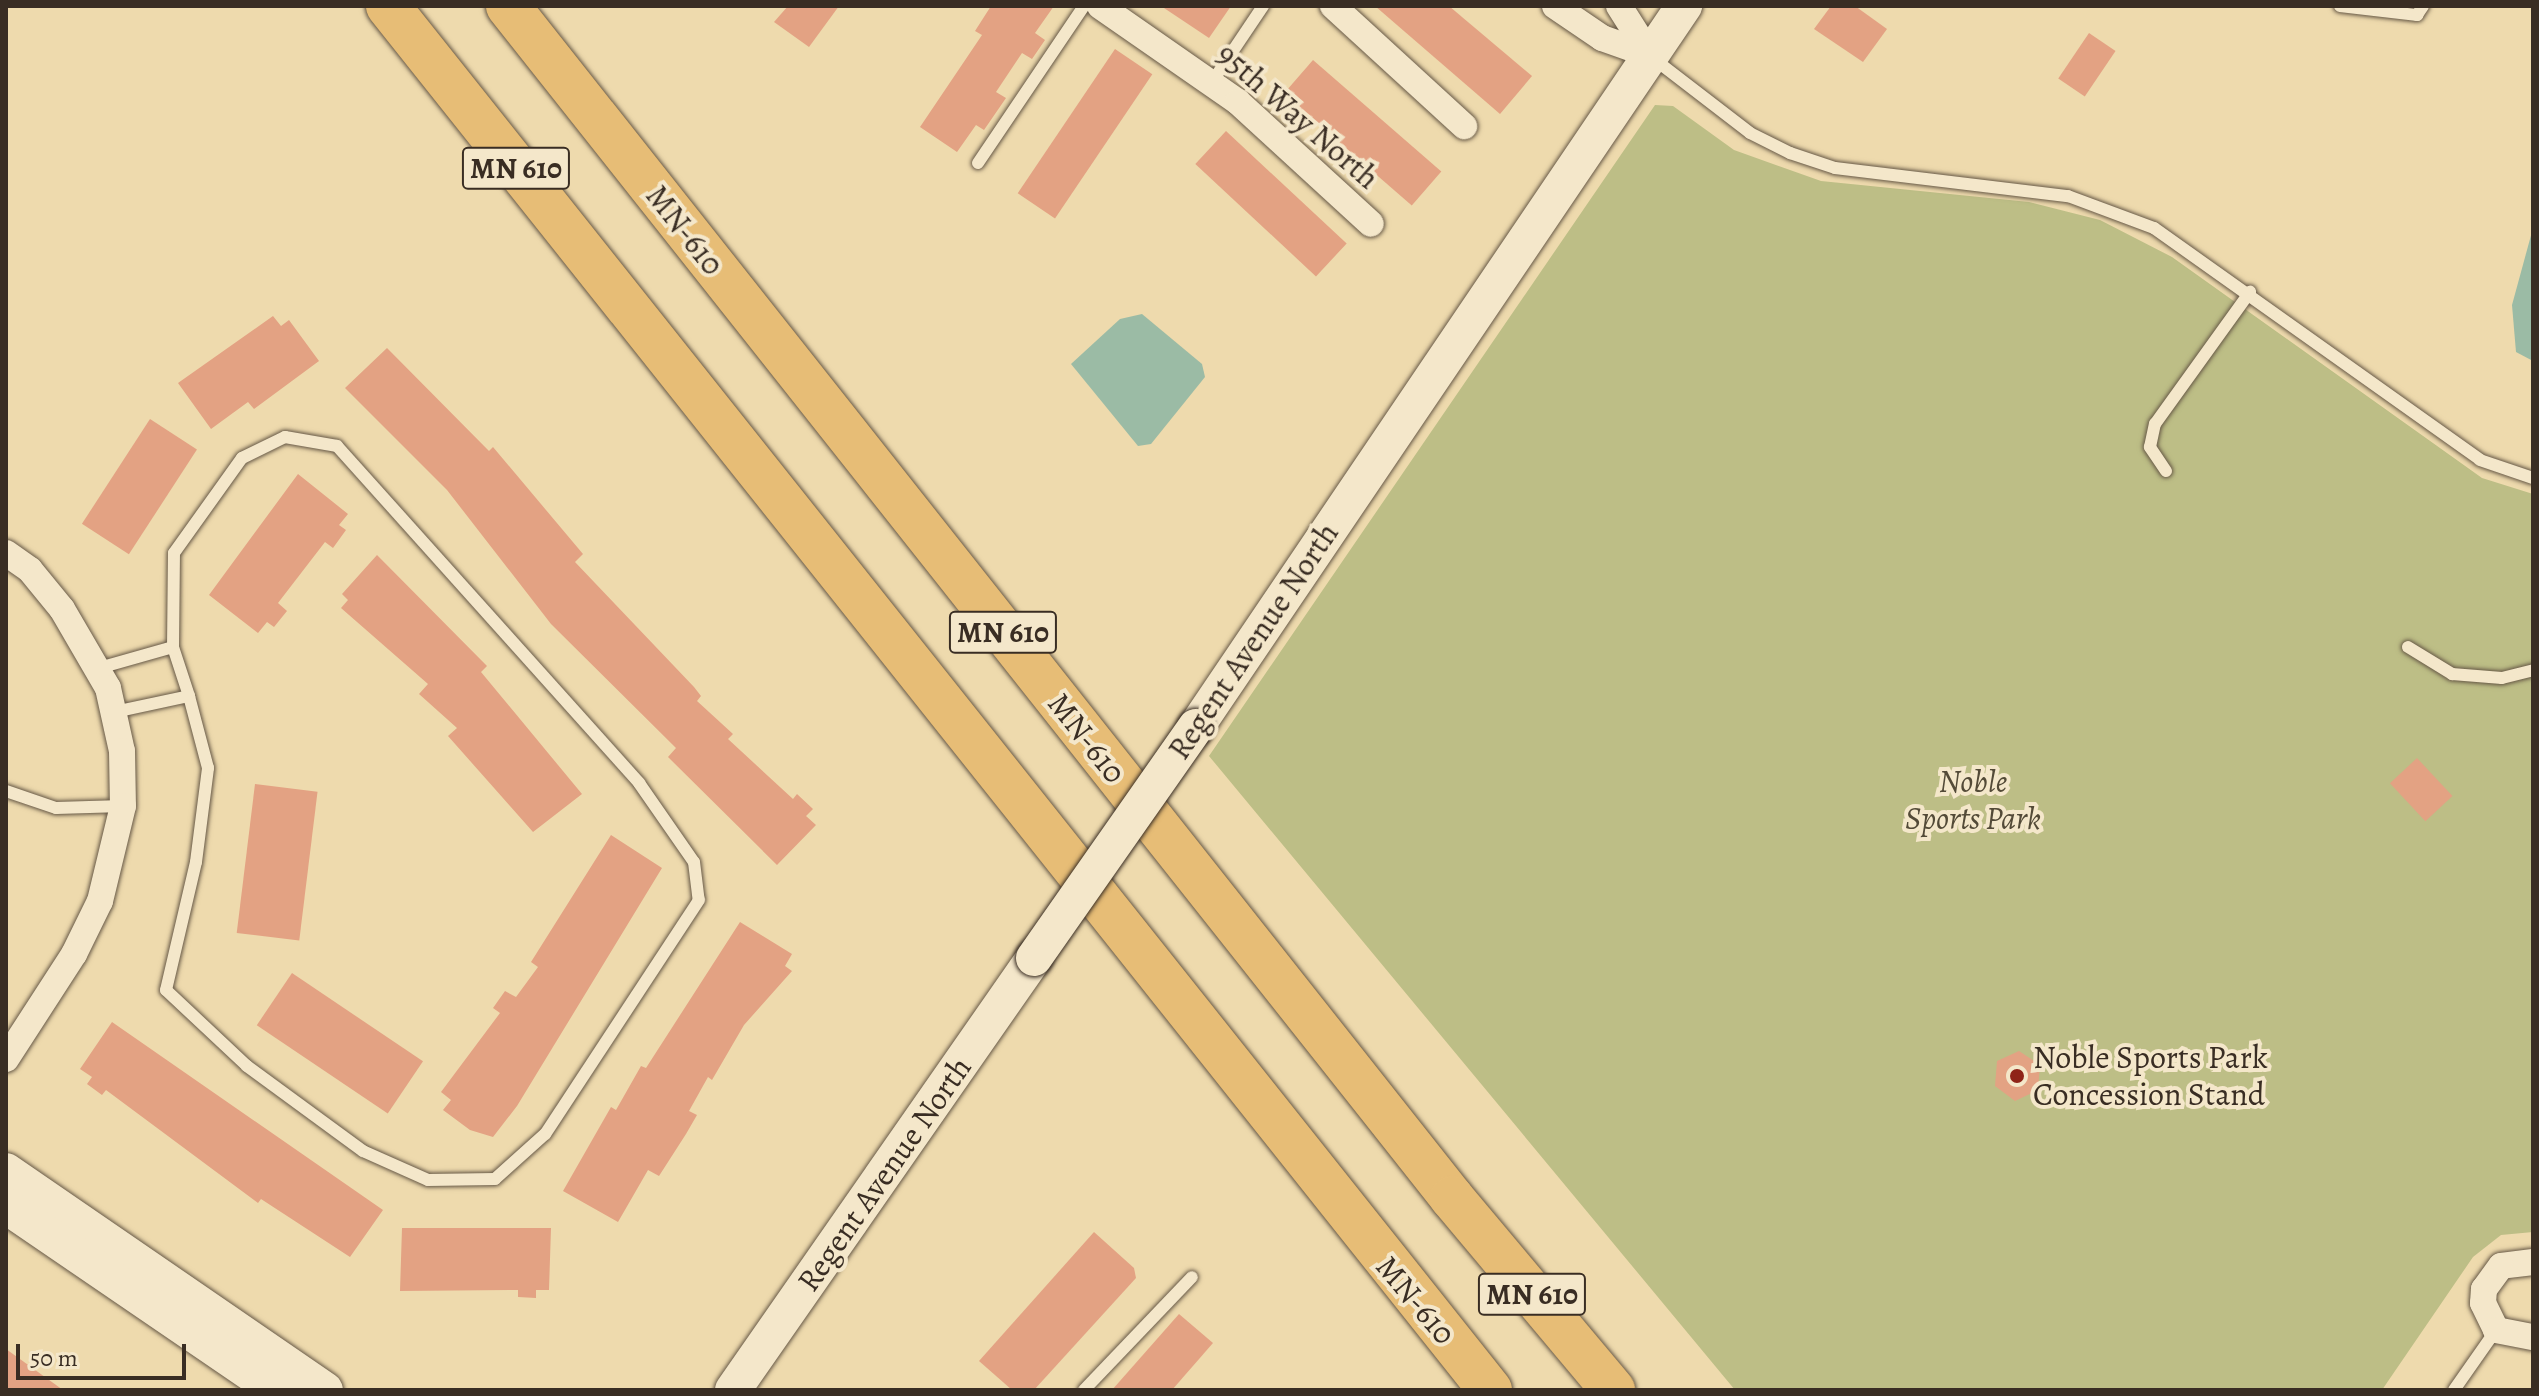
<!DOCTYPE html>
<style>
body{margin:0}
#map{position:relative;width:2539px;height:1396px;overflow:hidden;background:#eedaad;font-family:Alegreya,serif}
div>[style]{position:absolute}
.green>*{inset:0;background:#bdbe86}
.water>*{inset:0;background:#9bbba5}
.building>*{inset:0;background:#e3a283;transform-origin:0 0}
.roads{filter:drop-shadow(0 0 2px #665846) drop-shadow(0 0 2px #665846)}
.lane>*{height:12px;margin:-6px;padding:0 6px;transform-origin:6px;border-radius:6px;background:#f4e7ca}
.street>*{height:26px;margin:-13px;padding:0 13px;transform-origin:13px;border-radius:13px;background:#f4e7ca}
.secondary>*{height:36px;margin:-18px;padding:0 18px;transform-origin:18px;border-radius:18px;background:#f4e7ca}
.highway>*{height:44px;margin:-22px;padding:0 22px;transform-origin:22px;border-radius:22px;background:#e7bd76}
.bridges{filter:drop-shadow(0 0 2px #392d23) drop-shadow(0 0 2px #392d23)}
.secondary-bridge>*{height:36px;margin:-18px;padding:0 18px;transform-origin:18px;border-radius:18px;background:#f4e7ca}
.dots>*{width:22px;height:22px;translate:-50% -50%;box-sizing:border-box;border:4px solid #f4e7ca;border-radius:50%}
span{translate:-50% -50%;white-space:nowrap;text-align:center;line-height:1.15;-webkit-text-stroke:8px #f4e7ca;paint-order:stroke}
.shield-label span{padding:2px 6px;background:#f4e7ca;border:2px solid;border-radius:6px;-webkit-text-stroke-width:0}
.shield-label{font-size:30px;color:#392d23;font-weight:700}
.street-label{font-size:32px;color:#392d23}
.park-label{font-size:32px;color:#534a37;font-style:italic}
.poi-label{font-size:32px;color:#392d23}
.left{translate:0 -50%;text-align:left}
.frame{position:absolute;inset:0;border:8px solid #392d23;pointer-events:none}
.scale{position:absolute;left:16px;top:1344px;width:170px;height:36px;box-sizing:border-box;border:4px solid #392d23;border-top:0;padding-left:10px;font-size:24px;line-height:28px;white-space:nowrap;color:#392d23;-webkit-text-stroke:6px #f4e7ca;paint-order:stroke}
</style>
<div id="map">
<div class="green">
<i style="clip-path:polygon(1655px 105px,1673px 106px,1734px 150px,1821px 181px,2029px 202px,2100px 220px,2172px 257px,2482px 478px,2533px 494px,2533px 1232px,2501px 1235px,2473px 1257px,2382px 1390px,1735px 1390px,1209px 756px)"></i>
</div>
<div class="water">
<i style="clip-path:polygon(2533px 228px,2533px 361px,2516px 352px,2512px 305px)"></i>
<i style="clip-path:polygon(1142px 314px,1202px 364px,1205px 377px,1151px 444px,1138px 446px,1071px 364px,1120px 319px)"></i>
</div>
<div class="building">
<i style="clip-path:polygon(788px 6px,839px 6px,809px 47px,774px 22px)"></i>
<i style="clip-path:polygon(991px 6px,1054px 6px,1035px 33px,1045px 40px,1032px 59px,1022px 53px,996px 92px,1006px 98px,984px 130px,976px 125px,957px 152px,920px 127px,982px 35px,975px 31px)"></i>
<i style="clip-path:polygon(1161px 6px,1231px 6px,1209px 38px)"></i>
<i style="clip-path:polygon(1375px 6px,1449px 6px,1532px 76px,1500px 114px)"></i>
<i style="clip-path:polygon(1831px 6px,1855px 6px,1887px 29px,1863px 62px,1814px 29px)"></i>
<i style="left:2089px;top:33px;width:32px;height:55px;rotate:34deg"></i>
<i style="left:1115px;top:49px;width:45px;height:174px;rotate:34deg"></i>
<i style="left:1313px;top:60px;width:170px;height:45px;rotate:41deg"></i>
<i style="left:1226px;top:131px;width:165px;height:45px;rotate:43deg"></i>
<i style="clip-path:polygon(273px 316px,281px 326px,289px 320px,319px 361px,254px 409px,248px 402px,211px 429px,178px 383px)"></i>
<i style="clip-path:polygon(387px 348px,489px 451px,493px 447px,583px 554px,575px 562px,694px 687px,701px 696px,697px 701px,733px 734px,728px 739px,793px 799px,797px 794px,813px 809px,806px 816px,816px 825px,777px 865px,668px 757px,676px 748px,551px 624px,447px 490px,345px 388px)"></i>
<i style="left:150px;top:419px;width:56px;height:125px;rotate:33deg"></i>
<i style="clip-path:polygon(298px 474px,348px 514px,339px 525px,346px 530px,333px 548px,325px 542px,278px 603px,287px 611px,274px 627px,267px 622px,258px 633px,209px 595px)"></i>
<i style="clip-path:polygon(377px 555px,487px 666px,481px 672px,582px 794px,533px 832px,448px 736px,457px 728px,419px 694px,428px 684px,341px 608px,348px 600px,342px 594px)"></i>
<i style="left:2417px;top:758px;width:52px;height:37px;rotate:47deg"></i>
<i style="left:255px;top:784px;width:63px;height:150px;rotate:7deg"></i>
<i style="clip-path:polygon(611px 835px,662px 868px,517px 1106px,493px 1137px,470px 1130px,443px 1110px,451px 1100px,441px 1092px,500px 1013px,493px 1008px,505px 991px,516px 997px,538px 967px,531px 962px)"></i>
<i style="clip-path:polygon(740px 922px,792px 954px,785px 966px,792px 971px,744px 1025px,712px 1080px,708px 1077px,689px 1111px,697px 1115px,686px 1134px,659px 1176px,648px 1170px,618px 1222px,563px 1191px,611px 1107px,616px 1110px,641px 1066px,646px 1068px)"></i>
<i style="left:292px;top:973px;width:158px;height:63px;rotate:34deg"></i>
<i style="clip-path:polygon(112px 1022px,383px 1210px,350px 1257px,261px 1199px,258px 1203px,106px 1090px,102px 1095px,87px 1084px,92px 1077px,80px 1069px)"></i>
<i style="clip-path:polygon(2019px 1051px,2040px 1065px,2038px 1090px,2015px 1101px,1995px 1086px,1997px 1061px)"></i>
<i style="clip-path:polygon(402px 1228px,551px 1228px,549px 1290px,536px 1290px,536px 1298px,518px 1297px,518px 1290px,400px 1291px)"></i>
<i style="clip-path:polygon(1094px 1232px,1134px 1268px,1136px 1278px,1034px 1390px,1012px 1390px,979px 1361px)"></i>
<i style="clip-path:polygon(1179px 1314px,1213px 1343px,1172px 1390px,1112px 1390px)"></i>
<i style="clip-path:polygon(6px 1349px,63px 1390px,6px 1390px)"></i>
</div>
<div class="roads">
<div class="lane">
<i style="left:2340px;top:6px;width:78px;rotate:6.7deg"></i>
<i style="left:2417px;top:15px;width:11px;rotate:-56deg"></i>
<i style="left:1654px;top:59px;width:121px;rotate:37.6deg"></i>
<i style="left:1750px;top:133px;width:45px;rotate:26.6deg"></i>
<i style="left:1790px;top:153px;width:47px;rotate:18.4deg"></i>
<i style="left:1835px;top:168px;width:235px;rotate:6.9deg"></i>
<i style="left:2068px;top:196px;width:92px;rotate:20.4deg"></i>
<i style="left:2154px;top:228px;width:400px;rotate:35.4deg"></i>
<i style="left:2480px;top:460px;width:56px;rotate:18.8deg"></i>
<i style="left:1212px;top:82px;width:92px;rotate:-56.1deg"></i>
<i style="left:978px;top:163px;width:189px;rotate:-56deg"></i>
<i style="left:2166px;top:471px;width:29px;rotate:-124deg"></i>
<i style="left:2150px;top:447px;width:24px;rotate:-78deg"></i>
<i style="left:2155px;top:424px;width:163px;rotate:-54.3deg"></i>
<i style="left:173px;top:647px;width:52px;rotate:71.9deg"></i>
<i style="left:2408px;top:647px;width:52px;rotate:31.5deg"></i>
<i style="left:2452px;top:674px;width:50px;rotate:4.6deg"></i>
<i style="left:2502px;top:678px;width:32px;rotate:-14deg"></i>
<i style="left:99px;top:668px;width:77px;rotate:-15.8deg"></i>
<i style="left:173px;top:647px;width:94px;rotate:-89.4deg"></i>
<i style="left:174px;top:553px;width:117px;rotate:-54.4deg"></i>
<i style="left:242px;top:458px;width:48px;rotate:-26deg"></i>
<i style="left:285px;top:437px;width:53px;rotate:9.8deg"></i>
<i style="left:337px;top:446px;width:453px;rotate:48.1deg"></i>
<i style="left:639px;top:783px;width:96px;rotate:55.2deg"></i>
<i style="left:694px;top:862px;width:38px;rotate:83deg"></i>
<i style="left:699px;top:900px;width:280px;rotate:123.3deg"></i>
<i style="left:545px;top:1134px;width:67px;rotate:138deg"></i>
<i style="left:495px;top:1179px;width:67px;rotate:179.1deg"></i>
<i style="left:428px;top:1180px;width:71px;rotate:-156deg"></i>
<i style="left:363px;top:1151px;width:144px;rotate:-143.8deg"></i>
<i style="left:247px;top:1066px;width:111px;rotate:-136.8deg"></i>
<i style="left:166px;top:990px;width:131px;rotate:-76.8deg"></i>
<i style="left:196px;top:862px;width:95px;rotate:-82.7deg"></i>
<i style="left:208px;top:768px;width:74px;rotate:-104.8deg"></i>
<i style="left:189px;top:696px;width:77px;rotate:168deg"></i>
<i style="left:6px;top:791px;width:53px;rotate:18.8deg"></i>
<i style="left:56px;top:808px;width:67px;rotate:-1.7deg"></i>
<i style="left:1084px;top:1390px;width:156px;rotate:-46.3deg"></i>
<i style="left:2454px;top:1390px;width:73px;rotate:-55deg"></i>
</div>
<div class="street">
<i style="left:1100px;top:6px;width:168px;rotate:34.8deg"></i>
<i style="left:1238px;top:102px;width:180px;rotate:42.5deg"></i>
<i style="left:1333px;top:6px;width:178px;rotate:42.5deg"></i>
<i style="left:1555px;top:6px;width:57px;rotate:34.2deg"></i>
<i style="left:1602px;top:38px;width:51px;rotate:19.5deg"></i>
<i style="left:1619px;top:6px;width:58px;rotate:57.7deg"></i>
<i style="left:6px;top:553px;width:29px;rotate:35deg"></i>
<i style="left:30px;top:570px;width:50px;rotate:50.6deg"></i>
<i style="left:62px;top:609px;width:91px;rotate:59.8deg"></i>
<i style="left:108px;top:688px;width:65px;rotate:77.5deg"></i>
<i style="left:122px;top:751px;width:55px;rotate:89deg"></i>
<i style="left:123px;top:806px;width:98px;rotate:103.6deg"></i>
<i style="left:100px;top:901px;width:59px;rotate:116.1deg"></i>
<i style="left:74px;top:954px;width:125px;rotate:122.9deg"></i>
<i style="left:2533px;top:1262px;width:32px;rotate:173deg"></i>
<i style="left:2501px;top:1266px;width:29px;rotate:126deg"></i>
<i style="left:2484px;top:1289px;width:14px;rotate:94deg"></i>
<i style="left:2483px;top:1303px;width:30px;rotate:64deg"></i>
<i style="left:2496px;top:1330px;width:38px;rotate:11deg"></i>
</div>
<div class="secondary">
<i style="left:1196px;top:727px;width:871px;rotate:-55.91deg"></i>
<i style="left:6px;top:1171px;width:387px;rotate:34.5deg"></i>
<i style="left:6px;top:1206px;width:327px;rotate:34.3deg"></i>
<i style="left:733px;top:1390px;width:527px;rotate:-55.13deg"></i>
</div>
<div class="highway">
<i style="left:388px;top:6px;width:1769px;rotate:51.47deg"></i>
<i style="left:508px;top:6px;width:1521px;rotate:51.62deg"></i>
<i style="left:1452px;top:1198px;width:251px;rotate:50deg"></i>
</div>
</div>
<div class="bridges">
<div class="secondary-bridge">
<i style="left:1034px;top:958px;width:282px;rotate:-55deg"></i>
</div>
</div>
<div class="dots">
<i style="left:2017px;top:1076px;background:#8f2418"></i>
</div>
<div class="shield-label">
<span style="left:516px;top:168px">MN 610</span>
<span style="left:1003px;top:632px">MN 610</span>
<span style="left:1532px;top:1294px">MN 610</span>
</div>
<div class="street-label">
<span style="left:1298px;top:116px;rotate:41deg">95th Way North</span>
<span style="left:685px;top:230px;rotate:52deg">MN-610</span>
<span style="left:1253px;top:641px;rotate:-56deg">Regent Avenue North</span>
<span style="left:1087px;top:738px;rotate:52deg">MN-610</span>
<span style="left:884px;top:1174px;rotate:-55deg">Regent Avenue North</span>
<span style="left:1416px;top:1300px;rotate:50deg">MN-610</span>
</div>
<div class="park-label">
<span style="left:1973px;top:800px">Noble<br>Sports Park</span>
</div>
<div class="poi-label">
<span class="left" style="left:2033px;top:1076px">Noble Sports Park<br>Concession Stand</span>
</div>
<div class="frame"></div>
<div class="scale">50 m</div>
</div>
